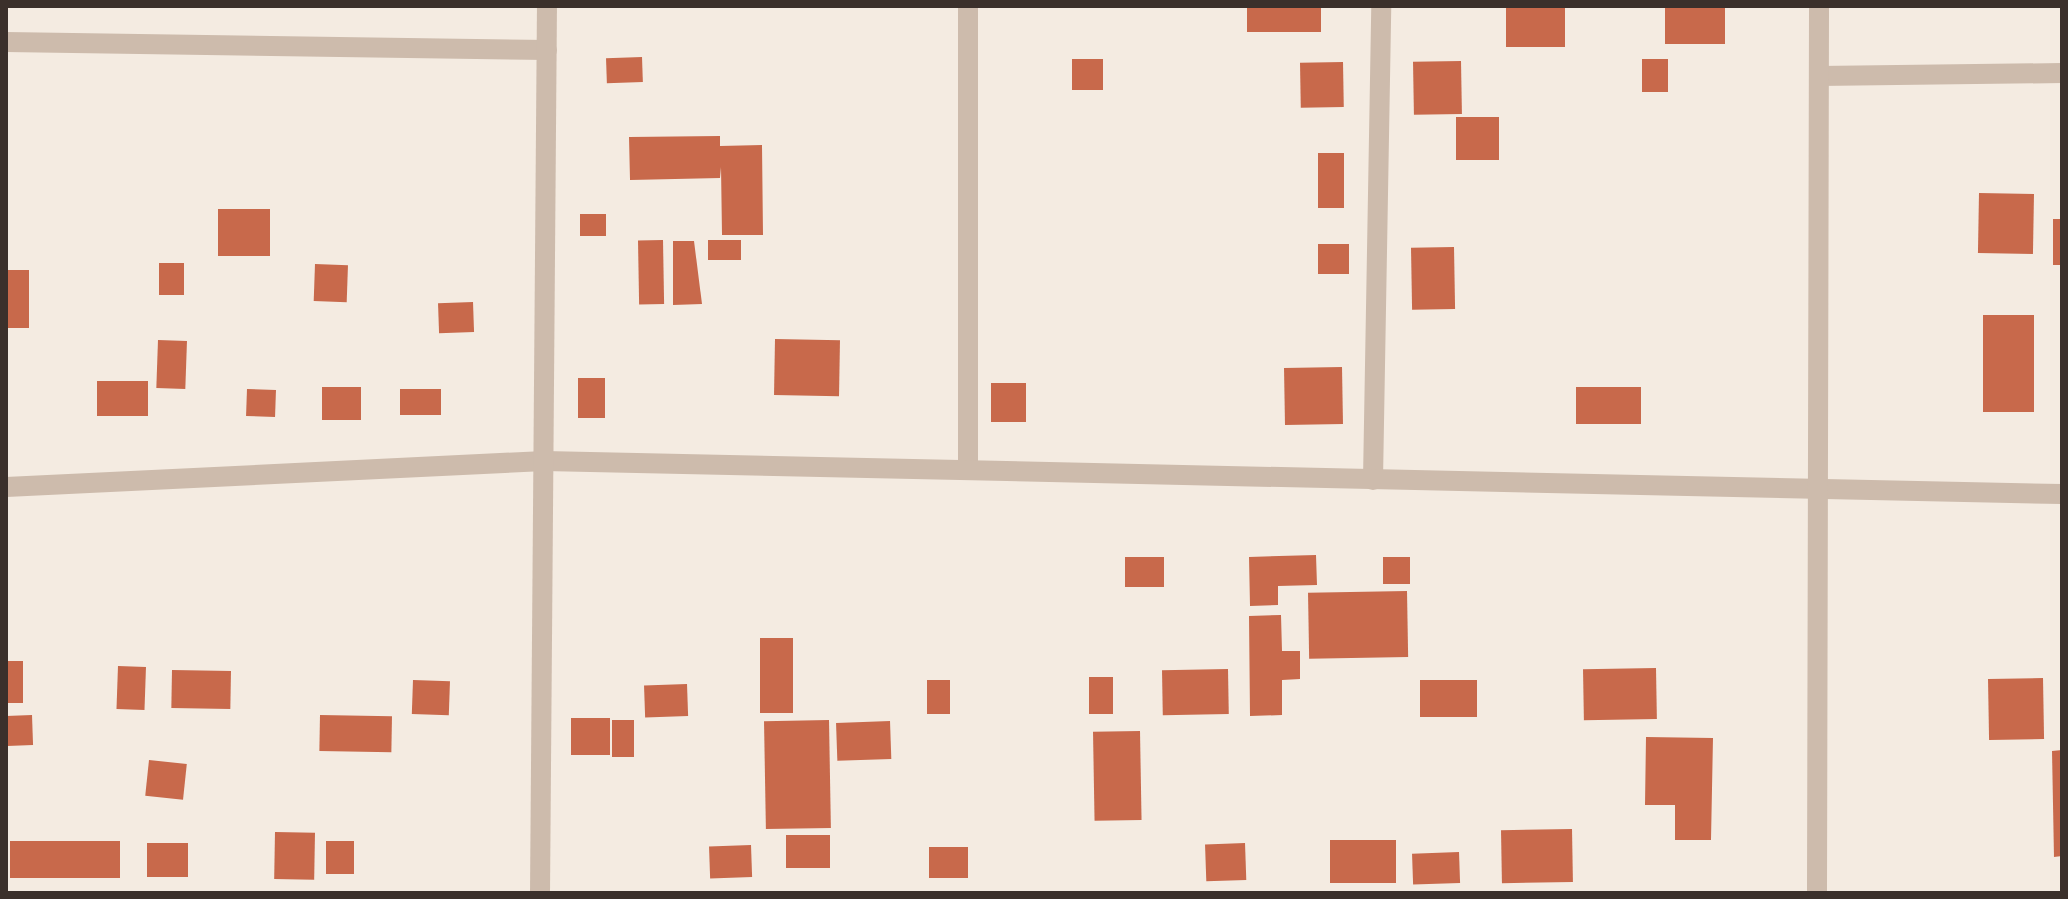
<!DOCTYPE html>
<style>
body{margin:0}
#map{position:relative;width:2068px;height:899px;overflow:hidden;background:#f4ebe1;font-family:"Public Sans",sans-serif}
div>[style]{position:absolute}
.building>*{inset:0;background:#c8694b;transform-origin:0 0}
.minor>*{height:20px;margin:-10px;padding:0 10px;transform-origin:10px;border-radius:10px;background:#cdbbac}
span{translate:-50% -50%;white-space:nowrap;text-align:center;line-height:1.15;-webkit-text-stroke:6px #fbf5ee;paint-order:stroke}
.frame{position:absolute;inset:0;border:8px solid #3b302b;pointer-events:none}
</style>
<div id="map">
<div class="building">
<i style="left:1247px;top:6px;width:74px;height:26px"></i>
<i style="left:1506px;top:6px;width:59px;height:41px"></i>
<i style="left:1665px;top:6px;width:60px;height:38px"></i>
<i style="left:642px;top:57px;width:25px;height:36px;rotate:88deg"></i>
<i style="left:1103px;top:59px;width:31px;height:31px;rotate:90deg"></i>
<i style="left:1668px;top:59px;width:33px;height:26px;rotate:90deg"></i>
<i style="left:1461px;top:61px;width:53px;height:48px;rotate:89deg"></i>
<i style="left:1343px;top:62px;width:45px;height:43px;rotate:89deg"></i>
<i style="left:1499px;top:117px;width:43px;height:43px;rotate:90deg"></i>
<i style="clip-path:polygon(720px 136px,720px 146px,762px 145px,763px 235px,722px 235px,721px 167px,720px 178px,630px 180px,629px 137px)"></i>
<i style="left:1344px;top:153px;width:55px;height:26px;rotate:90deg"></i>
<i style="left:1979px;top:193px;width:55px;height:60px;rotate:1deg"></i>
<i style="left:218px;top:209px;width:52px;height:47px"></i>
<i style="left:606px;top:214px;width:22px;height:26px;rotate:90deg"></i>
<i style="left:2053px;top:219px;width:9px;height:46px"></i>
<i style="left:663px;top:240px;width:64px;height:25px;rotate:89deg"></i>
<i style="left:741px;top:240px;width:20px;height:33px;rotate:90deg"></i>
<i style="clip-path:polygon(673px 241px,694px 241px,702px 304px,673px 305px)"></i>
<i style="left:1318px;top:244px;width:31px;height:30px"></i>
<i style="left:1454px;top:247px;width:62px;height:43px;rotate:89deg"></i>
<i style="left:159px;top:263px;width:25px;height:32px"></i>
<i style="left:315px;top:264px;width:33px;height:37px;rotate:2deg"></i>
<i style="left:6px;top:270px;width:23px;height:58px"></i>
<i style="left:473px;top:302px;width:30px;height:35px;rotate:88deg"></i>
<i style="left:1983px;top:315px;width:51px;height:97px"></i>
<i style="left:775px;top:339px;width:65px;height:56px;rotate:1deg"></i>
<i style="left:158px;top:340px;width:29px;height:48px;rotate:2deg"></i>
<i style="left:1342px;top:367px;width:57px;height:58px;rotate:89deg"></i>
<i style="left:578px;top:378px;width:27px;height:40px"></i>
<i style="left:97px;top:381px;width:51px;height:35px"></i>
<i style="left:991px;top:383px;width:35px;height:39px"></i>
<i style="left:361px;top:387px;width:33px;height:39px;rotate:90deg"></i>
<i style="left:1641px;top:387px;width:37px;height:65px;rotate:90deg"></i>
<i style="left:247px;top:389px;width:29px;height:27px;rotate:2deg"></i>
<i style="left:400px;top:389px;width:41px;height:26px"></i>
<i style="clip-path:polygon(1316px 555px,1317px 585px,1278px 586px,1278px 605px,1250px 606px,1249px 557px)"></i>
<i style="left:1125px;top:557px;width:39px;height:30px"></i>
<i style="left:1383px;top:557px;width:27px;height:27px"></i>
<i style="left:1407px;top:591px;width:66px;height:99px;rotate:89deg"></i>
<i style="clip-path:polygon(1281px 615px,1282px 651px,1300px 651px,1300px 679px,1282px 680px,1282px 715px,1250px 716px,1249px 616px)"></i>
<i style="left:760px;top:638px;width:33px;height:75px"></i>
<i style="left:6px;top:661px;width:17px;height:42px"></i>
<i style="left:118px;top:666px;width:28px;height:43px;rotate:2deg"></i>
<i style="left:1656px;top:668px;width:51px;height:73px;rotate:89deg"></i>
<i style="left:1228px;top:669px;width:45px;height:66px;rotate:89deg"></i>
<i style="left:172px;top:670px;width:59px;height:38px;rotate:1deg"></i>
<i style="left:1089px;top:677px;width:24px;height:37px"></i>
<i style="left:2043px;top:678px;width:61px;height:55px;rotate:89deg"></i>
<i style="left:413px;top:680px;width:37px;height:34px;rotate:2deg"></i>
<i style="left:950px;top:680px;width:34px;height:23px;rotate:90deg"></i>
<i style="left:1420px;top:680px;width:57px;height:37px"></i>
<i style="left:687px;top:684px;width:32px;height:43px;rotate:88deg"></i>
<i style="left:32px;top:715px;width:30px;height:26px;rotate:88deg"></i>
<i style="left:320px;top:715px;width:72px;height:36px;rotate:1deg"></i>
<i style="left:571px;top:718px;width:39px;height:37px"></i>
<i style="left:612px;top:720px;width:22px;height:37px"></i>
<i style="left:829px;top:720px;width:108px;height:65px;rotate:89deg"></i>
<i style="left:890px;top:721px;width:38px;height:54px;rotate:88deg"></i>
<i style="left:1140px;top:731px;width:89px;height:47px;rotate:89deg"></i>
<i style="clip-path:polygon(1646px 737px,1713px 738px,1711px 840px,1675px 840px,1675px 805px,1645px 805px)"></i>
<i style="clip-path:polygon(2062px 750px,2062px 856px,2054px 857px,2052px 751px)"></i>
<i style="left:149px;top:760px;width:38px;height:36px;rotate:6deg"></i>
<i style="left:1572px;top:829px;width:53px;height:71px;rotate:89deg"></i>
<i style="left:275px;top:832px;width:40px;height:47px;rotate:1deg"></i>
<i style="left:830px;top:835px;width:33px;height:44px;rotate:90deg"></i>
<i style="left:1396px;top:840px;width:43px;height:66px;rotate:90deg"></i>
<i style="left:10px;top:841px;width:110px;height:37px"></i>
<i style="left:326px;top:841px;width:28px;height:33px"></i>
<i style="left:147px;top:843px;width:41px;height:34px"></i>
<i style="left:1245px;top:843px;width:37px;height:40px;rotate:88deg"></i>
<i style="left:751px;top:845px;width:32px;height:42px;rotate:88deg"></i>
<i style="left:968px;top:847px;width:31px;height:39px;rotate:90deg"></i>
<i style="left:1459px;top:852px;width:31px;height:47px;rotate:88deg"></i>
</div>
<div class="minor">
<i style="left:968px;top:6px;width:464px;rotate:90deg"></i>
<i style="left:6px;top:42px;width:541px;rotate:0.85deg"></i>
<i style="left:1819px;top:76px;width:243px;rotate:-0.7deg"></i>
<i style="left:1373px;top:480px;width:474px;rotate:-89deg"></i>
<i style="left:6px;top:487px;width:539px;rotate:-2.77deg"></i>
<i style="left:544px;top:461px;width:1518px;rotate:1.25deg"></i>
<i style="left:540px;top:893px;width:887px;rotate:-89.55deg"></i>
<i style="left:1817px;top:893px;width:887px;rotate:-89.87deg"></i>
</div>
<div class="frame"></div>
</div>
